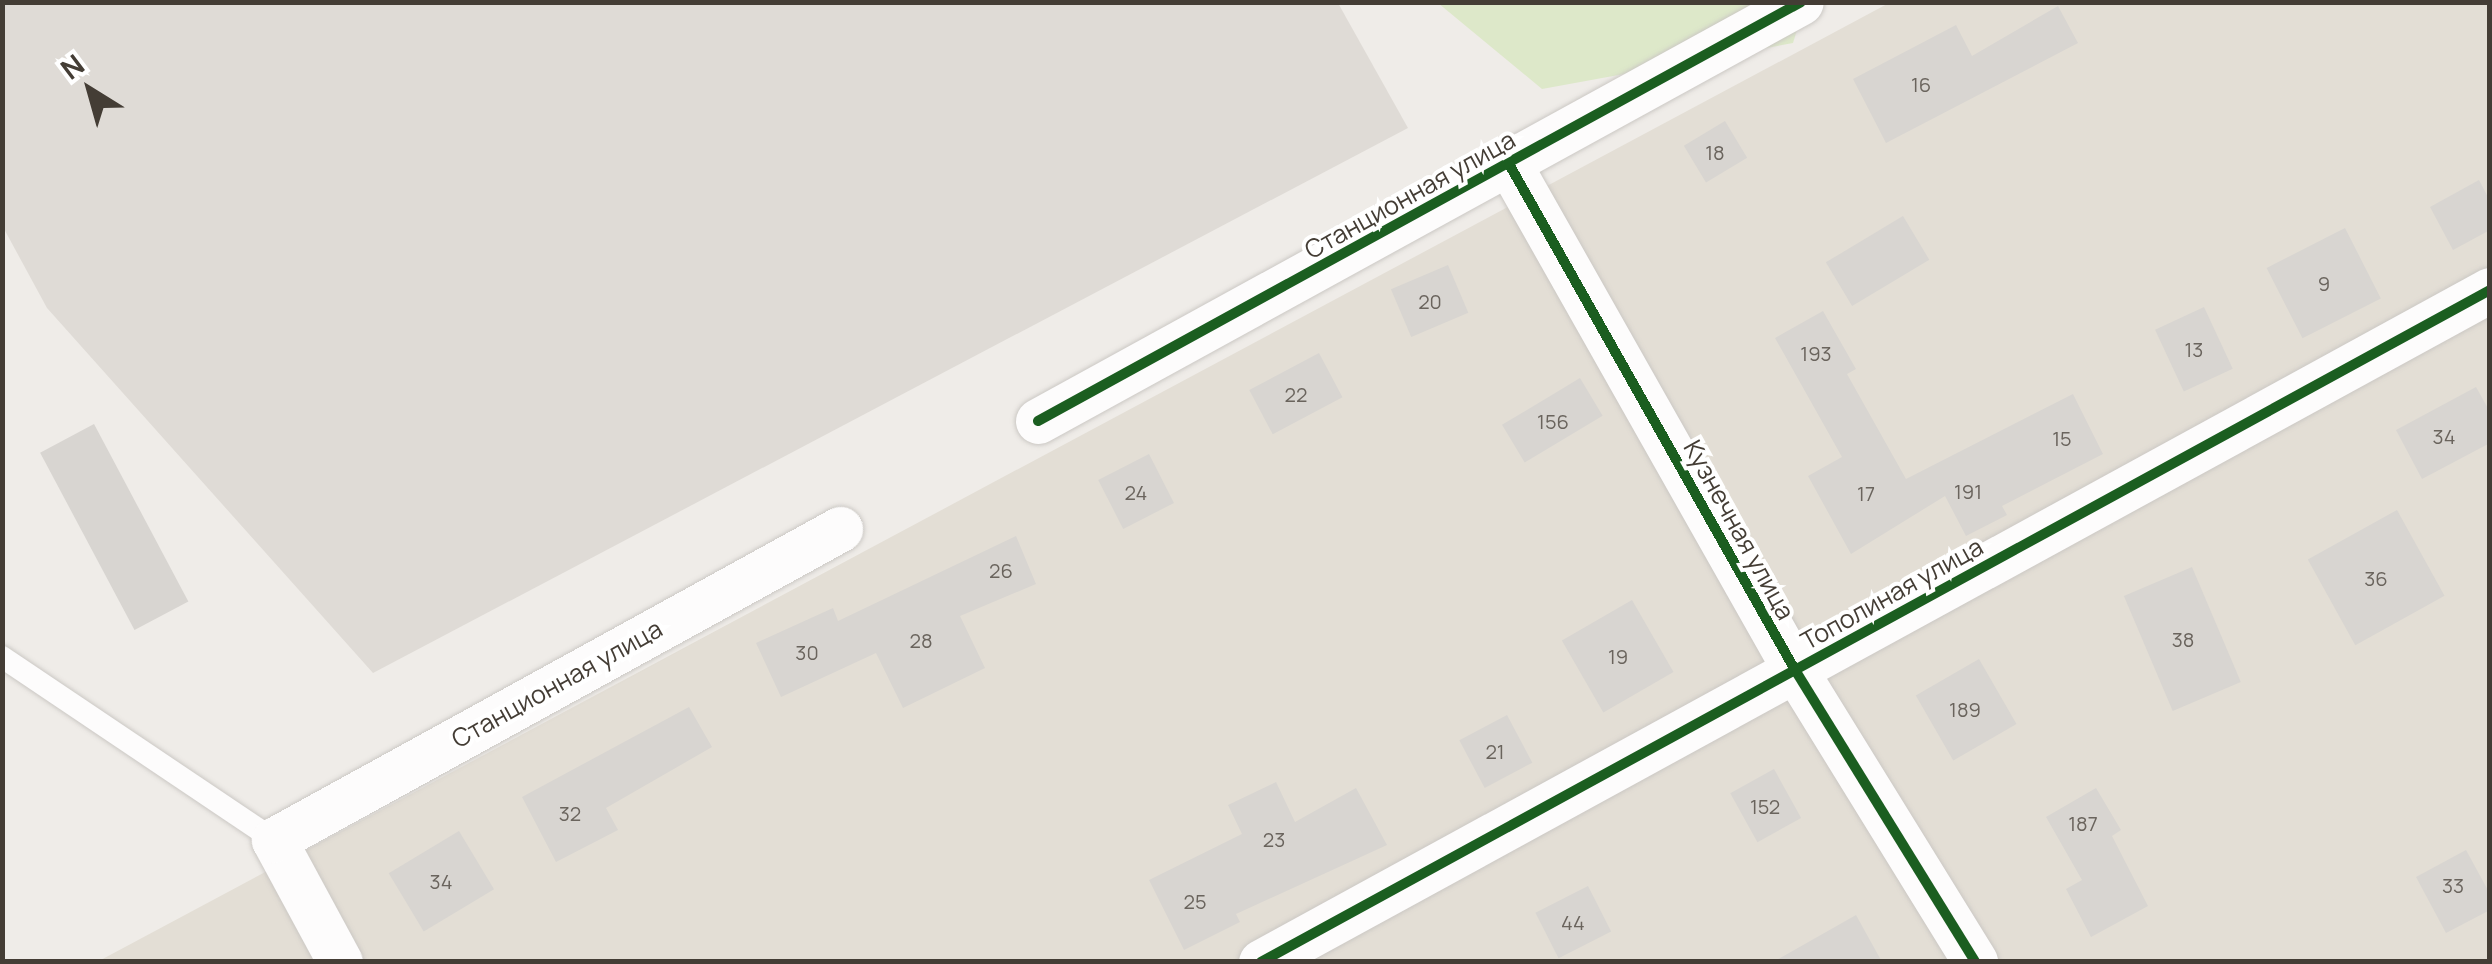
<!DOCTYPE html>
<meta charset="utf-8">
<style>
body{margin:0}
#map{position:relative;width:2492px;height:964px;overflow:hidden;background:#efece8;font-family:Manrope,sans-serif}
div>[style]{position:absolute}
.residential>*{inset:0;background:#e3ded5}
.industrial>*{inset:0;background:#dfdbd6}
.green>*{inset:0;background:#dde8c9}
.building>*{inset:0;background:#d8d5d1;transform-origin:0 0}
.roads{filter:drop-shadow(0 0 2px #cbc8c4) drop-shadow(0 0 2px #cbc8c4)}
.lane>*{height:22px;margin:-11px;padding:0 11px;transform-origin:11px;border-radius:11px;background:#fdfcfc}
.street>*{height:45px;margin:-22.5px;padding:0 22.5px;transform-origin:22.5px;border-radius:22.5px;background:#fdfcfc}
.cycleway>*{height:10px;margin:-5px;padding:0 5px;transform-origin:5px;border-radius:5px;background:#1b5e20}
span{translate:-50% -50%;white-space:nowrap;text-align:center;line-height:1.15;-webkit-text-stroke:8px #fff;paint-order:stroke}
.number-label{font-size:20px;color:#6a645d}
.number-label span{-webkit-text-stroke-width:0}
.street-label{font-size:25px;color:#443d35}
.frame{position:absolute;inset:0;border:5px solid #443d35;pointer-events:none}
.north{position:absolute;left:40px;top:40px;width:100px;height:100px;-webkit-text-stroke:8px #fff;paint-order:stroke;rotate:323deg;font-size:28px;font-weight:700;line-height:40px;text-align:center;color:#443d35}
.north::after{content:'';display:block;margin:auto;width:35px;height:45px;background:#443d35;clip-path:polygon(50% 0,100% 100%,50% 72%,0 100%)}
</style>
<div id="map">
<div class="residential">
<i style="clip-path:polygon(1889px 3px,2489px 3px,2490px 960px,97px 962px)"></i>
</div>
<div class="industrial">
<i style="clip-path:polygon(2px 3px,1338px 3px,1408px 128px,373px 673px,47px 308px,3px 227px)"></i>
</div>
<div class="green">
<i style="clip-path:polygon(1438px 3px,1805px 3px,1793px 43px,1542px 89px)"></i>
</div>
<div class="building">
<i style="clip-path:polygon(2058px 6px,2078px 43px,1886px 143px,1853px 79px,1956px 25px,1972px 56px)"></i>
<i style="left:1725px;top:121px;width:43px;height:48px;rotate:59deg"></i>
<i style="clip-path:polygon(2479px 180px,2490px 201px,2490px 230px,2453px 250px,2430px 207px)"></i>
<i style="left:1903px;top:216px;width:51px;height:90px;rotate:59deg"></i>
<i style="left:2345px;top:228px;width:79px;height:88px;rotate:63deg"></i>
<i style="left:1448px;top:265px;width:52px;height:62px;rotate:67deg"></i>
<i style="left:2204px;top:307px;width:68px;height:54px;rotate:65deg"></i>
<i style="clip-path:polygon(1823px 311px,1856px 369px,1847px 374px,1906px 479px,2073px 394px,2103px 454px,2002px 506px,2007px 515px,1966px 536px,1945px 496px,1851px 554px,1808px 476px,1842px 457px,1775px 338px)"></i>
<i style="left:1319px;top:353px;width:50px;height:79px;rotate:62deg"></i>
<i style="left:1580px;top:378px;width:44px;height:91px;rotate:59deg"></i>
<i style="clip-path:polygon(2476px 387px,2490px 412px,2490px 443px,2422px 479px,2396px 430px)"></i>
<i style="left:94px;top:424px;width:201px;height:61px;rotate:62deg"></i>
<i style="left:1149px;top:454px;width:55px;height:57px;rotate:63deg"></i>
<i style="left:2397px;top:510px;width:98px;height:102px;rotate:61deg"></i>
<i style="clip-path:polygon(1016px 536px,1036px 584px,960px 616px,985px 668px,903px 708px,876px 653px,781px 697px,756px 643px,833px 608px,838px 621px)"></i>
<i style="left:2192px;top:567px;width:125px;height:74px;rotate:67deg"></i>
<i style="left:1632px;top:600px;width:83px;height:81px;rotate:60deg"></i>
<i style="left:1979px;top:659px;width:75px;height:73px;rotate:60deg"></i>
<i style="clip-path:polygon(689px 707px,712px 747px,606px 808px,618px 830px,556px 862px,522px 797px)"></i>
<i style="left:1507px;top:715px;width:54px;height:54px;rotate:62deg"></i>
<i style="left:1774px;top:769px;width:56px;height:50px;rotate:61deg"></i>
<i style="clip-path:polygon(1276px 782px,1295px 822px,1356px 788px,1387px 845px,1236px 914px,1240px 922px,1184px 950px,1149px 880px,1242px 834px,1228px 805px)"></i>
<i style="clip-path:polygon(2096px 788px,2121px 830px,2112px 836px,2148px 906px,2091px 937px,2066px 889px,2082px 880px,2046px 817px)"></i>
<i style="left:459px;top:831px;width:68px;height:82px;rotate:59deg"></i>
<i style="clip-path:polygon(2466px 850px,2490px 894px,2490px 910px,2446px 933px,2416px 877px)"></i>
<i style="left:1588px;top:886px;width:51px;height:59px;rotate:63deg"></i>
<i style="clip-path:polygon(1856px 915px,1882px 962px,1773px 962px)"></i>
</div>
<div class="roads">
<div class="lane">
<i style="left:2px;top:657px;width:328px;rotate:33.9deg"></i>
</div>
<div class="street">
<i style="left:1509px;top:164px;width:581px;rotate:60.52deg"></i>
<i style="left:1795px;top:670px;width:343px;rotate:58.3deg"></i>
<i style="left:1038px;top:421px;width:870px;rotate:-28.77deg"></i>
<i style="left:340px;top:962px;width:139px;rotate:-118.4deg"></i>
<i style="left:274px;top:840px;width:646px;rotate:-28.79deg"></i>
<i style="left:1261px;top:962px;width:1401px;rotate:-28.67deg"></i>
</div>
</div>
<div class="cycleway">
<i style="left:1509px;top:164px;width:581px;rotate:60.52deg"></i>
<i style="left:1795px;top:670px;width:343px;rotate:58.3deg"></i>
<i style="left:1038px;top:421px;width:870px;rotate:-28.77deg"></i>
<i style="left:1261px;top:962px;width:1401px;rotate:-28.67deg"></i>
</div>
<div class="number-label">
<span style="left:1921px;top:84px">16</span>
<span style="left:1715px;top:152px">18</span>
<span style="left:2324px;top:283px">9</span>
<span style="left:1430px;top:301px">20</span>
<span style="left:2194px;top:349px">13</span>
<span style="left:1816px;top:353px">193</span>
<span style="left:1296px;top:394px">22</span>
<span style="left:1553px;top:421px">156</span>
<span style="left:2444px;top:436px">34</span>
<span style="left:2062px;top:438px">15</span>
<span style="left:1968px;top:491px">191</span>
<span style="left:1136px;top:492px">24</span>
<span style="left:1866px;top:493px">17</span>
<span style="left:1001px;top:570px">26</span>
<span style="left:2376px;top:578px">36</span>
<span style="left:2183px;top:639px">38</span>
<span style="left:921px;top:640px">28</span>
<span style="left:807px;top:652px">30</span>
<span style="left:1618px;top:656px">19</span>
<span style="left:1965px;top:709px">189</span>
<span style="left:1495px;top:751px">21</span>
<span style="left:1765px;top:806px">152</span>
<span style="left:570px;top:813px">32</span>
<span style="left:2083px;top:823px">187</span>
<span style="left:1274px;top:839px">23</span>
<span style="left:441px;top:881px">34</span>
<span style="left:2453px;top:885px">33</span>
<span style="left:1195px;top:901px">25</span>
<span style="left:1573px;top:922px">44</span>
</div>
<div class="street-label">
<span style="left:1410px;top:195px;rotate:-29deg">Станционная улица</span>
<span style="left:1739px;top:530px;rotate:61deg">Кузнечная улица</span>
<span style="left:1892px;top:594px;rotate:-29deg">Тополиная улица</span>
<span style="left:557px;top:684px;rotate:-29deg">Станционная улица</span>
</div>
<div class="frame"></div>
<div class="north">N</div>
</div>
